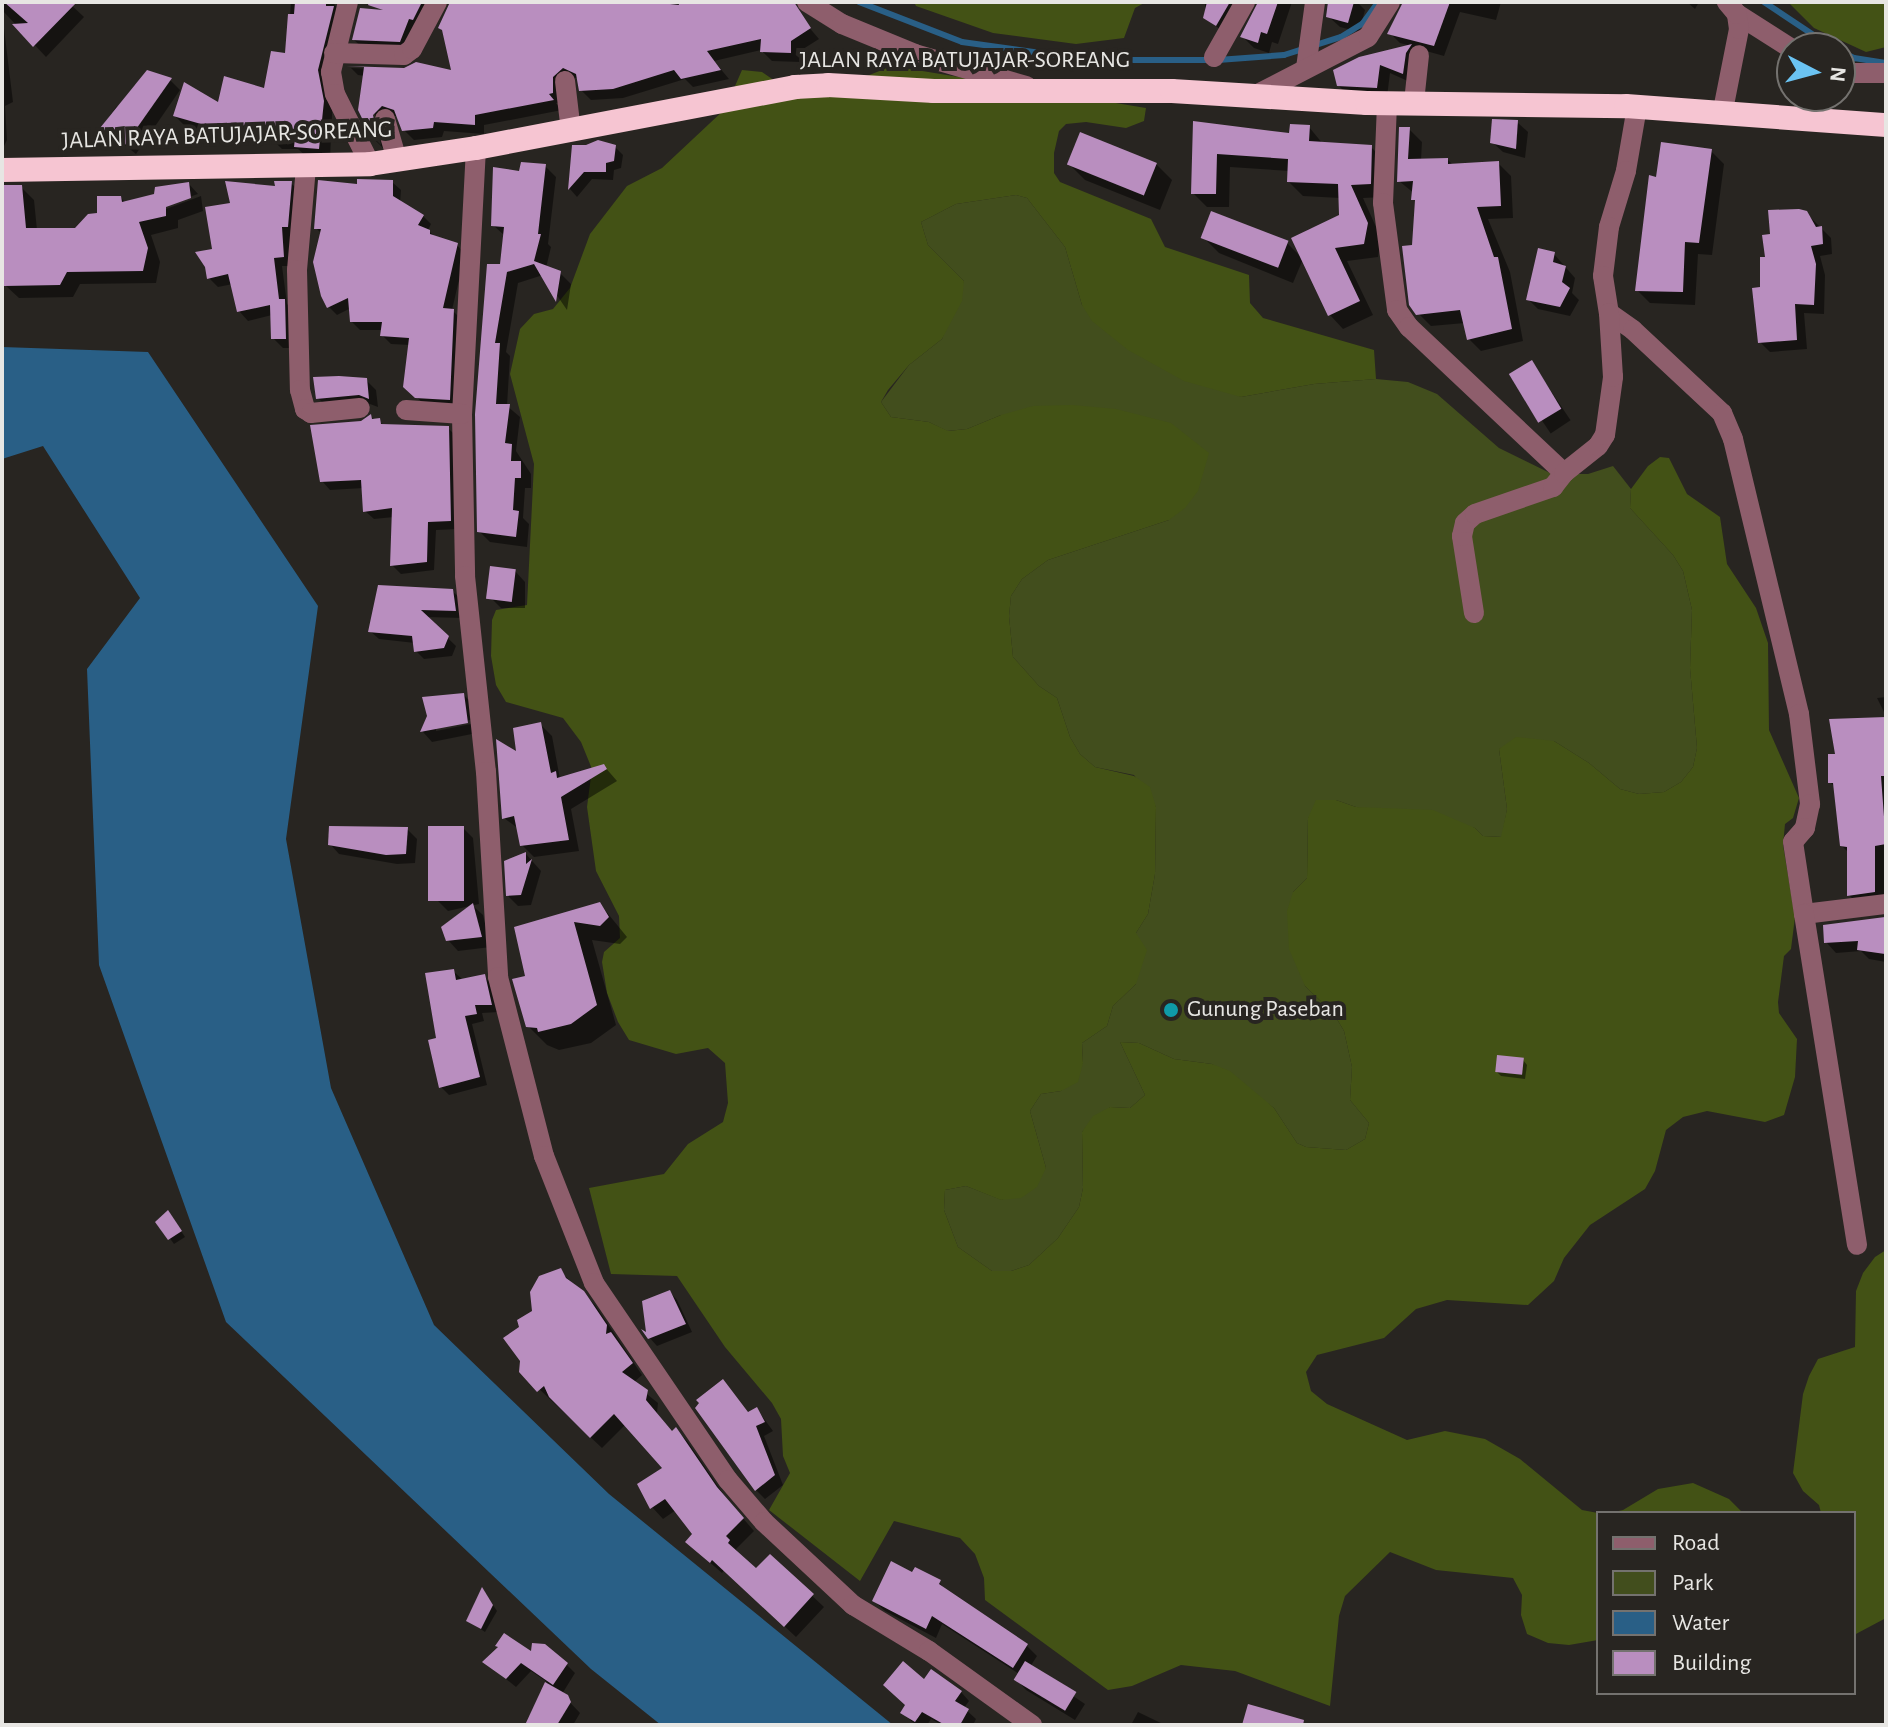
<!DOCTYPE html>
<style>
body{margin:0}
#map{position:relative;width:1888px;height:1727px;overflow:hidden;background:#282521;font-family:"Alegreya Sans",sans-serif}
div>[style]{position:absolute}
.green>*{inset:0;background:#424e1d}
.forest>*{inset:0;background:#435215}
.water>*{inset:0;background:#295f86}
.shadow>*{inset:0;background:#0007;transform-origin:0 0}
.stream>*{height:6px;margin:-3px;padding:0 3px;transform-origin:3px;border-radius:3px;background:#295f86}
.building>*{inset:0;background:#b98ebf;transform-origin:0 0}
.minor>*{height:20px;margin:-10px;padding:0 10px;transform-origin:10px;border-radius:10px;background:#8e5e6c}
.highway>*{height:24px;margin:-12px;padding:0 12px;transform-origin:12px;border-radius:12px;background:#f6c5d2}
.dots>*{width:22px;height:22px;translate:-50% -50%;box-sizing:border-box;border:4px solid #282521;border-radius:50%}
span{translate:-50% -50%;white-space:nowrap;text-align:center;line-height:1.15;-webkit-text-stroke:8px #282521;paint-order:stroke}
.street-label{font-size:24px;color:#e7e6e3}
.poi-label{font-size:24px;color:#e7e6e3}
.left{translate:0 -50%;text-align:left}
.frame{position:absolute;inset:0;border:4px solid #e7e6e3;pointer-events:none}
.legend{position:absolute;left:1596px;top:1511px;width:260px;height:184px;box-sizing:border-box;background:#282521;border:2px solid #74726f;margin:0;padding:10px 14px;list-style:none;font-size:24px;color:#e7e6e3}
.legend li{display:flex;align-items:center;gap:16px;height:40px}
.legend b{width:40px;border:2px solid #74726f}
.north{position:absolute;left:1776px;top:32px;width:80px;height:80px;box-sizing:border-box;background:#282521;border:2px solid #74726f;border-radius:50%;rotate:96deg;font-size:22px;font-weight:700;line-height:32px;text-align:center;color:#e7e6e3}
.north::after{content:'';display:block;margin:auto;width:28px;height:36px;background:#6bc3f2;clip-path:polygon(50% 0,100% 100%,50% 72%,0 100%)}
</style>
<div id="map">
<div class="green">
<i style="clip-path:polygon(1016px 195px,1027px 198px,1065px 247px,1082px 305px,1241px 397px,1314px 384px,1376px 379px,1408px 382px,1437px 394px,1499px 448px,1552px 474px,1588px 474px,1613px 466px,1631px 489px,1630px 508px,1673px 555px,1683px 571px,1692px 610px,1690px 668px,1697px 748px,1693px 767px,1681px 782px,1664px 792px,1639px 794px,1620px 789px,1589px 763px,1554px 741px,1499px 749px,1507px 809px,1502px 837px,1483px 836px,1475px 828px,1356px 807px,1336px 800px,1308px 818px,1307px 878px,1293px 892px,1305px 986px,1334px 1014px,1344px 1031px,1352px 1067px,1350px 1100px,1369px 1123px,1365px 1139px,1346px 1150px,1306px 1147px,1297px 1143px,1274px 1108px,1212px 1064px,1174px 1059px,1139px 1043px,1120px 1042px,1145px 1095px,1130px 1108px,1110px 1107px,1082px 1132px,1083px 1188px,1079px 1207px,1058px 1238px,1029px 1265px,1011px 1271px,992px 1271px,958px 1247px,944px 1210px,945px 1190px,966px 1186px,1002px 1200px,1046px 1168px,1030px 1111px,1041px 1094px,1061px 1091px,1083px 1063px,1082px 1043px,1107px 1026px,1113px 1006px,1136px 984px,1136px 933px,1148px 914px,1155px 874px,1156px 807px,1134px 775px,1095px 767px,1080px 754px,1070px 737px,1057px 698px,1039px 686px,1013px 657px,1009px 616px,1011px 596px,1022px 579px,1048px 560px,1169px 520px,1001px 415px,967px 429px,947px 431px,929px 422px,891px 417px,881px 402px,909px 365px,942px 339px,964px 281px,928px 245px,921px 222px,956px 204px)"></i>
</div>
<div class="forest">
<i style="clip-path:polygon(914px 2px,1146px 2px,1135px 8px,1124px 38px,1076px 44px,993px 33px,916px 6px)"></i>
<i style="clip-path:polygon(1788px 2px,1886px 2px,1886px 47px,1866px 52px,1814px 28px)"></i>
<i style="clip-path:polygon(892px 66px,1146px 108px,1144px 121px,1126px 128px,1086px 122px,1066px 124px,1059px 131px,1054px 153px,1054px 173px,1060px 182px,1151px 219px,1165px 247px,1249px 275px,1250px 303px,1263px 318px,1374px 350px,1376px 379px,1314px 384px,1241px 397px,1184px 381px,1128px 350px,1092px 321px,1082px 305px,1065px 247px,1027px 198px,1016px 195px,956px 204px,921px 222px,928px 245px,964px 281px,962px 301px,942px 339px,909px 365px,888px 390px,881px 402px,891px 417px,929px 422px,948px 431px,967px 429px,1001px 415px,1033px 406px,1072px 405px,1116px 409px,1171px 423px,1209px 453px,1198px 491px,1185px 508px,1169px 520px,1048px 560px,1022px 579px,1011px 596px,1009px 616px,1013px 657px,1039px 686px,1057px 698px,1070px 737px,1080px 754px,1095px 767px,1134px 776px,1150px 787px,1156px 807px,1155px 874px,1148px 914px,1136px 933px,1147px 950px,1136px 984px,1113px 1006px,1107px 1026px,1082px 1043px,1083px 1063px,1078px 1082px,1061px 1091px,1041px 1094px,1030px 1111px,1046px 1168px,1037px 1187px,1021px 1198px,1001px 1200px,966px 1186px,945px 1190px,944px 1210px,958px 1247px,992px 1271px,1011px 1271px,1029px 1265px,1058px 1238px,1079px 1207px,1083px 1188px,1082px 1132px,1093px 1116px,1110px 1107px,1130px 1108px,1145px 1095px,1120px 1042px,1139px 1043px,1174px 1059px,1212px 1064px,1230px 1071px,1274px 1108px,1297px 1143px,1306px 1147px,1346px 1150px,1365px 1139px,1369px 1123px,1350px 1100px,1352px 1067px,1344px 1031px,1334px 1014px,1305px 986px,1289px 949px,1287px 911px,1293px 892px,1307px 878px,1308px 818px,1316px 800px,1336px 800px,1356px 807px,1433px 810px,1475px 828px,1483px 836px,1501px 837px,1507px 809px,1499px 749px,1516px 737px,1554px 741px,1589px 763px,1620px 789px,1639px 794px,1664px 792px,1681px 782px,1693px 767px,1697px 748px,1690px 668px,1692px 610px,1683px 571px,1673px 555px,1630px 508px,1631px 489px,1648px 466px,1660px 457px,1669px 458px,1687px 494px,1720px 517px,1727px 564px,1756px 608px,1768px 643px,1769px 730px,1799px 798px,1793px 818px,1785px 824px,1783px 845px,1795px 917px,1791px 949px,1784px 956px,1778px 1002px,1779px 1013px,1797px 1039px,1795px 1077px,1784px 1115px,1765px 1122px,1707px 1111px,1683px 1117px,1666px 1130px,1655px 1171px,1645px 1189px,1590px 1225px,1564px 1258px,1554px 1281px,1528px 1305px,1447px 1300px,1416px 1309px,1384px 1338px,1317px 1355px,1306px 1372px,1311px 1391px,1327px 1404px,1407px 1440px,1445px 1431px,1485px 1439px,1520px 1459px,1582px 1510px,1598px 1513px,1598px 1640px,1569px 1645px,1548px 1643px,1527px 1634px,1521px 1615px,1522px 1595px,1513px 1578px,1436px 1570px,1390px 1552px,1345px 1596px,1339px 1616px,1330px 1706px,1235px 1671px,1181px 1665px,1132px 1686px,1108px 1690px,985px 1600px,984px 1578px,975px 1554px,960px 1538px,894px 1521px,860px 1581px,769px 1510px,790px 1473px,783px 1456px,781px 1419px,772px 1403px,725px 1347px,677px 1276px,611px 1274px,589px 1188px,664px 1174px,688px 1144px,723px 1122px,728px 1103px,725px 1063px,708px 1048px,676px 1054px,629px 1040px,618px 1022px,607px 993px,602px 962px,604px 952px,620px 938px,619px 916px,596px 871px,587px 807px,592px 769px,581px 742px,563px 718px,506px 702px,496px 685px,491px 656px,492px 620px,496px 610px,527px 605px,534px 464px,510px 374px,520px 329px,534px 314px,553px 309px,570px 288px,590px 234px,627px 186px,662px 168px,725px 109px,742px 70px,762px 72px,778px 83px,819px 95px)"></i>
<i style="clip-path:polygon(1886px 1250px,1886px 1618px,1854px 1635px,1854px 1513px,1821px 1513px,1819px 1505px,1803px 1491px,1793px 1473px,1803px 1394px,1809px 1376px,1818px 1359px,1855px 1347px,1856px 1291px,1863px 1273px,1875px 1257px)"></i>
<i style="clip-path:polygon(1693px 1483px,1729px 1499px,1743px 1513px,1609px 1513px,1623px 1510px,1658px 1489px)"></i>
</div>
<div class="water">
<i style="clip-path:polygon(2px 347px,148px 352px,318px 606px,286px 839px,331px 1088px,434px 1325px,609px 1494px,893px 1725px,661px 1725px,591px 1669px,226px 1322px,99px 965px,87px 669px,140px 598px,43px 446px,2px 459px)"></i>
</div>
<div class="shadow">
<i style="clip-path:polygon(2px 2px,68px 2px,84px 17px,46px 57px,2px 10px)"></i>
<i style="clip-path:polygon(291px 2px,332px 2px,337px 7px,330px 159px,308px 158px,298px 149px,282px 149px,269px 136px,221px 137px,186px 127px,175px 116px,265px 90px,287px 56px)"></i>
<i style="clip-path:polygon(390px 2px,438px 2px,409px 51px,364px 49px,354px 40px,387px 12px)"></i>
<i style="clip-path:polygon(evenodd,452px 2px,756px 2px,759px 17px,774px 13px,782px 21px,796px 12px,819px 39px,800px 51px,800px 62px,772px 61px,761px 50px,714px 61px,729px 79px,693px 87px,685px 79px,623px 98px,591px 100px,581px 90px,579px 79px,573px 77px,562px 87px,562px 102px,556px 103px,562px 110px,484px 125px,484px 134px,444px 131px,442px 137px,414px 140px,404px 130px,399px 117px,392px 115px,381px 125px,385px 150px,375px 140px,360px 110px,365px 76px,358px 75px,351px 68px,404px 70px,416px 64px,454px 72px,445px 33px,440px 28px,452px 2px,373px 105px,381px 145px,376px 140px,369px 106px,373px 105px)"></i>
<i style="clip-path:polygon(1249px 2px,1228px 36px,1205px 17px,1205px 2px)"></i>
<i style="clip-path:polygon(1259px 2px,1292px 2px,1278px 44px,1272px 42px,1269px 53px,1254px 48px,1243px 37px)"></i>
<i style="clip-path:polygon(1330px 2px,1357px 2px,1365px 10px,1359px 32px,1340px 27px,1328px 16px)"></i>
<i style="clip-path:polygon(1404px 2px,1501px 2px,1496px 20px,1460px 12px,1444px 56px,1412px 47px,1421px 56px,1412px 83px,1390px 73px,1387px 97px,1349px 96px,1338px 85px,1373px 55px,1411px 46px,1400px 43px,1390px 33px)"></i>
<i style="clip-path:polygon(1687px 2px,1699px 2px,1695px 9px)"></i>
<i style="clip-path:polygon(2px 12px,13px 102px,5px 106px,7px 140px,2px 150px)"></i>
<i style="clip-path:polygon(170px 80px,180px 90px,136px 154px,102px 127px,116px 107px)"></i>
<i style="clip-path:polygon(1517px 122px,1528px 132px,1525px 158px,1503px 152px,1492px 142px)"></i>
<i style="clip-path:polygon(1195px 124px,1291px 136px,1309px 127px,1323px 144px,1371px 147px,1385px 161px,1384px 197px,1363px 198px,1381px 238px,1378px 257px,1347px 261px,1373px 315px,1343px 329px,1330px 315px,1294px 239px,1309px 229px,1336px 221px,1341px 216px,1340px 198px,1303px 196px,1289px 182px,1290px 171px,1230px 167px,1229px 207px,1207px 207px,1193px 193px)"></i>
<i style="clip-path:polygon(1409px 129px,1422px 142px,1421px 160px,1448px 160px,1453px 165px,1498px 163px,1511px 176px,1513px 218px,1488px 219px,1510px 272px,1523px 341px,1481px 351px,1469px 339px,1465px 323px,1431px 326px,1418px 313px,1415px 194px,1399px 181px)"></i>
<i style="clip-path:polygon(574px 147px,615px 147px,623px 155px,621px 168px,614px 170px,613px 180px,592px 179px,577px 197px,570px 189px)"></i>
<i style="clip-path:polygon(1711px 151px,1724px 164px,1712px 255px,1698px 254px,1695px 305px,1650px 303px,1637px 290px,1658px 179px)"></i>
<i style="clip-path:polygon(1069px 164px,1156px 164px,1172px 180px,1160px 210px,1085px 180px)"></i>
<i style="clip-path:polygon(545px 166px,556px 177px,548px 244px,551px 247px,546px 268px,560px 273px,571px 284px,567px 310px,543px 275px,518px 283px,506px 352px,510px 356px,507px 406px,520px 417px,516px 451px,531px 474px,531px 488px,525px 488px,523px 518px,529px 524px,527px 547px,490px 542px,479px 531px,477px 414px,505px 236px,493px 225px,521px 173px)"></i>
<i style="clip-path:polygon(392px 182px,401px 190px,400px 203px,423px 216px,431px 224px,428px 230px,436px 238px,457px 245px,465px 254px,452px 310px,462px 320px,457px 407px,425px 405px,405px 386px,410px 345px,391px 344px,382px 335px,383px 330px,360px 330px,352px 322px,351px 308px,337px 315px,329px 307px,322px 234px,316px 228px,359px 186px)"></i>
<i style="clip-path:polygon(291px 183px,300px 192px,296px 236px,290px 235px,292px 266px,282px 266px,287px 304px,293px 310px,294px 348px,283px 348px,273px 338px,272px 315px,248px 321px,239px 311px,233px 284px,218px 287px,209px 278px,214px 250px,232px 204px)"></i>
<i style="clip-path:polygon(189px 184px,198px 194px,166px 205px,166px 209px,201px 196px,203px 211px,178px 220px,178px 228px,151px 235px,160px 262px,156px 283px,80px 284px,73px 297px,19px 298px,6px 286px,6px 257px,2px 257px,2px 189px,21px 187px,34px 200px,37px 230px,76px 230px,121px 198px,126px 203px)"></i>
<i style="clip-path:polygon(1806px 213px,1831px 238px,1832px 254px,1820px 256px,1825px 275px,1824px 314px,1804px 313px,1807px 349px,1770px 352px,1760px 342px,1762px 289px,1773px 236px)"></i>
<i style="clip-path:polygon(1203px 237px,1287px 243px,1303px 259px,1293px 283px,1219px 253px)"></i>
<i style="clip-path:polygon(1554px 254px,1575px 278px,1572px 293px,1579px 300px,1570px 316px,1538px 309px,1528px 299px)"></i>
<i style="left:1532px;top:363px;width:69px;height:24px;rotate:56deg"></i>
<i style="clip-path:polygon(366px 380px,376px 390px,378px 407px,370px 404px,328px 408px,318px 398px)"></i>
<i style="clip-path:polygon(371px 417px,386px 426px,448px 428px,457px 437px,459px 529px,436px 530px,434px 570px,401px 574px,392px 565px,394px 517px,374px 519px,365px 511px,364px 488px,330px 490px,322px 481px)"></i>
<i style="clip-path:polygon(515px 571px,525px 582px,525px 608px,501px 608px,491px 598px)"></i>
<i style="clip-path:polygon(452px 591px,461px 599px,463px 618px,426px 617px,456px 646px,452px 656px,424px 659px,416px 651px,415px 643px,379px 639px,370px 631px)"></i>
<i style="clip-path:polygon(464px 695px,474px 706px,475px 719px,436px 727px,436px 731px,476px 723px,477px 733px,432px 742px,423px 732px,429px 716px)"></i>
<i style="clip-path:polygon(1886px 697px,1886px 716px,1877px 698px)"></i>
<i style="clip-path:polygon(1886px 719px,1885px 903px,1860px 906px,1849px 895px,1849px 853px,1841px 845px,1835px 787px,1830px 782px,1837px 756px)"></i>
<i style="clip-path:polygon(540px 724px,552px 736px,560px 779px,604px 766px,617px 781px,571px 809px,579px 851px,534px 857px,522px 845px,519px 829px,504px 818px,519px 755px)"></i>
<i style="clip-path:polygon(463px 828px,473px 838px,479px 904px,448px 911px,437px 900px)"></i>
<i style="clip-path:polygon(407px 829px,417px 839px,415px 863px,397px 864px,339px 854px,330px 844px)"></i>
<i style="clip-path:polygon(526px 854px,541px 871px,531px 905px,518px 906px,508px 896px)"></i>
<i style="clip-path:polygon(600px 904px,627px 937px,620px 944px,592px 940px,616px 1025px,591px 1043px,559px 1050px,547px 1045px,528px 1026px,528px 978px,517px 928px)"></i>
<i style="clip-path:polygon(473px 906px,483px 915px,491px 947px,458px 951px,448px 940px)"></i>
<i style="clip-path:polygon(1886px 919px,1886px 962px,1869px 959px,1861px 951px,1836px 953px,1826px 942px,1825px 927px)"></i>
<i style="clip-path:polygon(453px 971px,462px 979px,484px 976px,492px 985px,499px 1012px,482px 1013px,484px 1021px,472px 1024px,487px 1085px,449px 1095px,441px 1087px,439px 1040px)"></i>
<i style="clip-path:polygon(1523px 1060px,1527px 1065px,1525px 1079px,1501px 1076px,1497px 1072px)"></i>
<i style="clip-path:polygon(172px 1217px,185px 1237px,174px 1244px,158px 1222px)"></i>
<i style="clip-path:polygon(560px 1271px,595px 1305px,642px 1375px,633px 1383px,658px 1403px,657px 1413px,673px 1433px,676px 1430px,687px 1441px,728px 1501px,754px 1531px,736px 1549px,738px 1555px,756px 1571px,770px 1556px,824px 1607px,796px 1637px,724px 1570px,722px 1573px,699px 1553px,695px 1534px,676px 1510px,663px 1519px,652px 1507px,665px 1469px,626px 1424px,602px 1448px,521px 1372px,521px 1328px)"></i>
<i style="clip-path:polygon(670px 1292px,677px 1300px,692px 1332px,657px 1346px,648px 1336px)"></i>
<i style="clip-path:polygon(757px 1409px,773px 1431px,764px 1436px,783px 1485px,765px 1499px,756px 1490px,749px 1413px)"></i>
<i style="clip-path:polygon(913px 1574px,939px 1582px,949px 1594px,1027px 1646px,1037px 1656px,1030px 1667px,1085px 1704px,1075px 1720px,1026px 1690px,1016px 1679px,1019px 1674px,942px 1624px,936px 1638px,885px 1611px,874px 1601px)"></i>
<i style="clip-path:polygon(483px 1590px,497px 1611px,485px 1632px,469px 1621px)"></i>
<i style="clip-path:polygon(533px 1654px,566px 1664px,575px 1673px,562px 1694px,580px 1713px,573px 1725px,529px 1725px,547px 1682px,531px 1671px,516px 1687px,485px 1662px)"></i>
<i style="clip-path:polygon(924px 1682px,961px 1692px,969px 1701px,964px 1708px,976px 1719px,973px 1725px,942px 1725px,931px 1719px,927px 1725px,917px 1725px,911px 1721px,903px 1712px)"></i>
<i style="clip-path:polygon(1138px 1712px,1165px 1725px,1131px 1725px)"></i>
</div>
<div class="stream">
<i style="left:859px;top:2px;width:110px;rotate:21.2deg"></i>
<i style="left:962px;top:42px;width:130px;rotate:7.9deg"></i>
<i style="left:1091px;top:60px;width:127px"></i>
<i style="left:1218px;top:60px;width:66px;rotate:-4.3deg"></i>
<i style="left:1284px;top:55px;width:60px;rotate:-17.5deg"></i>
<i style="left:1341px;top:37px;width:26px;rotate:-32deg"></i>
<i style="left:1363px;top:23px;width:26px;rotate:-54deg"></i>
<i style="left:1764px;top:2px;width:83px;rotate:33.7deg"></i>
<i style="left:1840px;top:51px;width:16px;rotate:27deg"></i>
<i style="left:1854px;top:58px;width:32px;rotate:9deg"></i>
</div>
<div class="building">
<i style="clip-path:polygon(4px 2px,77px 2px,33px 47px,12px 24px,28px 23px)"></i>
<i style="clip-path:polygon(295px 2px,326px 2px,326px 6px,334px 6px,318px 70px,324px 101px,319px 149px,294px 147px,295px 138px,268px 138px,268px 125px,208px 126px,173px 116px,184px 82px,218px 102px,224px 76px,264px 88px,271px 51px,285px 53px,288px 14px,294px 14px)"></i>
<i style="clip-path:polygon(369px 2px,422px 2px,413px 20px,409px 19px,400px 42px,352px 40px,360px 8px,383px 10px,368px 5px)"></i>
<i style="clip-path:polygon(450px 2px,652px 2px,679px 5px,678px 2px,794px 2px,811px 28px,791px 41px,791px 53px,760px 52px,761px 39px,707px 51px,721px 70px,681px 79px,674px 70px,613px 89px,579px 91px,576px 74px,563px 68px,553px 77px,553px 93px,549px 94px,554px 100px,475px 115px,475px 125px,434px 122px,433px 128px,402px 131px,394px 110px,382px 106px,373px 115px,378px 140px,373px 141px,358px 110px,364px 67px,346px 66px,404px 68px,416px 62px,451px 70px,442px 30px,438px 28px)"></i>
<i style="clip-path:polygon(1207px 2px,1230px 2px,1216px 26px,1203px 18px)"></i>
<i style="clip-path:polygon(1258px 2px,1278px 2px,1267px 34px,1261px 32px,1258px 43px,1240px 37px)"></i>
<i style="clip-path:polygon(1328px 2px,1354px 2px,1348px 23px,1326px 17px)"></i>
<i style="clip-path:polygon(1403px 2px,1450px 2px,1434px 46px,1387px 34px)"></i>
<i style="clip-path:polygon(1412px 44px,1406px 53px,1403px 74px,1380px 65px,1377px 88px,1337px 86px,1333px 70px,1359px 57px)"></i>
<i style="clip-path:polygon(147px 70px,172px 78px,125px 145px,100px 128px)"></i>
<i style="clip-path:polygon(1492px 119px,1518px 120px,1516px 149px,1490px 143px)"></i>
<i style="clip-path:polygon(1193px 121px,1289px 133px,1290px 124px,1310px 125px,1309px 141px,1372px 145px,1371px 184px,1351px 185px,1368px 223px,1364px 244px,1335px 248px,1360px 301px,1328px 316px,1291px 238px,1339px 215px,1338px 184px,1287px 182px,1288px 159px,1217px 154px,1216px 194px,1191px 194px)"></i>
<i style="clip-path:polygon(1399px 127px,1410px 127px,1408px 159px,1448px 158px,1448px 164px,1499px 161px,1501px 206px,1477px 207px,1494px 257px,1498px 257px,1512px 329px,1467px 340px,1460px 310px,1416px 315px,1409px 305px,1402px 246px,1412px 245px,1415px 200px,1411px 200px,1413px 181px,1397px 182px)"></i>
<i style="left:1080px;top:132px;width:83px;height:35px;rotate:22deg"></i>
<i style="clip-path:polygon(598px 140px,616px 145px,614px 161px,606px 163px,606px 172px,584px 172px,568px 190px,572px 145px,586px 145px)"></i>
<i style="clip-path:polygon(1661px 142px,1712px 149px,1699px 243px,1685px 242px,1683px 292px,1635px 291px,1649px 175px,1656px 177px)"></i>
<i style="clip-path:polygon(521px 162px,546px 164px,538px 234px,541px 234px,534px 261px,561px 271px,556px 302px,534px 264px,507px 272px,495px 343px,500px 343px,496px 404px,510px 404px,505px 443px,512px 444px,511px 461px,521px 461px,521px 478px,515px 478px,513px 510px,519px 511px,516px 537px,477px 532px,475px 414px,487px 264px,500px 264px,504px 227px,491px 226px,493px 167px,519px 171px)"></i>
<i style="clip-path:polygon(357px 179px,393px 180px,393px 196px,424px 215px,418px 225px,430px 230px,430px 234px,458px 243px,443px 308px,454px 309px,450px 400px,415px 398px,403px 387px,409px 338px,380px 336px,382px 322px,350px 322px,348px 298px,327px 308px,321px 296px,313px 262px,321px 229px,314px 229px,318px 180px,357px 184px)"></i>
<i style="clip-path:polygon(225px 181px,275px 186px,274px 181px,292px 181px,288px 227px,282px 227px,284px 257px,274px 258px,279px 299px,285px 299px,286px 339px,271px 339px,270px 305px,237px 312px,228px 274px,207px 279px,205px 267px,195px 252px,212px 249px,205px 207px,230px 203px)"></i>
<i style="clip-path:polygon(189px 182px,191px 198px,166px 207px,166px 216px,139px 222px,148px 248px,143px 271px,67px 272px,60px 285px,4px 286px,2px 185px,22px 185px,26px 228px,75px 228px,88px 214px,97px 213px,97px 196px,121px 196px,122px 202px,154px 194px,155px 187px)"></i>
<i style="clip-path:polygon(1799px 209px,1807px 211px,1816px 227px,1822px 226px,1823px 244px,1811px 246px,1816px 264px,1814px 305px,1795px 304px,1797px 340px,1758px 343px,1752px 288px,1760px 287px,1760px 257px,1765px 257px,1762px 235px,1770px 234px,1768px 210px)"></i>
<i style="left:1211px;top:211px;width:83px;height:29px;rotate:21deg"></i>
<i style="clip-path:polygon(1538px 248px,1555px 252px,1553px 262px,1566px 266px,1562px 282px,1570px 288px,1560px 307px,1526px 300px)"></i>
<i style="left:1532px;top:360px;width:57px;height:27px;rotate:59deg"></i>
<i style="clip-path:polygon(339px 376px,367px 378px,369px 399px,359px 395px,316px 399px,313px 377px)"></i>
<i style="clip-path:polygon(371px 414px,372px 419px,380px 418px,381px 424px,449px 426px,451px 521px,428px 522px,427px 562px,390px 566px,392px 508px,363px 512px,361px 480px,320px 482px,310px 425px,361px 421px)"></i>
<i style="left:490px;top:566px;width:26px;height:33px;rotate:7deg"></i>
<i style="clip-path:polygon(378px 585px,453px 589px,456px 611px,421px 610px,449px 636px,444px 648px,414px 652px,412px 636px,368px 632px)"></i>
<i style="clip-path:polygon(464px 693px,468px 723px,420px 732px,427px 716px,422px 697px)"></i>
<i style="clip-path:polygon(1886px 717px,1886px 776px,1881px 776px,1886px 844px,1875px 846px,1875px 892px,1847px 896px,1847px 847px,1840px 846px,1833px 783px,1828px 783px,1828px 754px,1835px 754px,1829px 719px)"></i>
<i style="clip-path:polygon(541px 722px,551px 773px,556px 771px,557px 778px,604px 764px,607px 769px,561px 797px,569px 840px,520px 846px,514px 816px,502px 819px,496px 739px,516px 751px,513px 728px)"></i>
<i style="clip-path:polygon(329px 826px,408px 827px,406px 854px,386px 855px,328px 845px)"></i>
<i style="left:428px;top:826px;width:36px;height:75px"></i>
<i style="clip-path:polygon(526px 852px,526px 864px,532px 859px,521px 895px,506px 896px,504px 861px)"></i>
<i style="clip-path:polygon(600px 902px,609px 917px,600px 926px,574px 922px,597px 1005px,571px 1024px,538px 1032px,537px 1028px,526px 1027px,512px 979px,525px 976px,514px 927px)"></i>
<i style="clip-path:polygon(473px 903px,482px 937px,446px 941px,441px 927px)"></i>
<i style="clip-path:polygon(1885px 917px,1885px 954px,1857px 950px,1858px 941px,1824px 943px,1823px 925px)"></i>
<i style="clip-path:polygon(454px 969px,456px 980px,485px 974px,492px 1005px,475px 1005px,477px 1014px,465px 1016px,480px 1077px,439px 1088px,428px 1040px,436px 1038px,425px 973px)"></i>
<i style="left:1497px;top:1055px;width:27px;height:17px;rotate:6deg"></i>
<i style="clip-path:polygon(168px 1210px,182px 1231px,168px 1240px,155px 1222px)"></i>
<i style="clip-path:polygon(561px 1268px,566px 1278px,584px 1291px,607px 1325px,606px 1334px,611px 1332px,633px 1363px,622px 1372px,648px 1390px,646px 1400px,672px 1431px,676px 1427px,717px 1487px,744px 1518px,726px 1536px,730px 1540px,728px 1543px,756px 1568px,770px 1554px,814px 1594px,784px 1627px,712px 1560px,710px 1563px,685px 1542px,692px 1534px,665px 1499px,650px 1509px,637px 1484px,662px 1468px,614px 1414px,590px 1438px,549px 1397px,544px 1386px,537px 1392px,519px 1372px,520px 1361px,503px 1338px,519px 1327px,517px 1320px,532px 1311px,530px 1292px,539px 1276px)"></i>
<i style="clip-path:polygon(670px 1290px,686px 1324px,648px 1339px,641px 1329px,646px 1332px,642px 1301px)"></i>
<i style="clip-path:polygon(723px 1379px,748px 1412px,757px 1407px,765px 1422px,756px 1426px,775px 1475px,755px 1491px,695px 1408px,699px 1403px,696px 1400px)"></i>
<i style="clip-path:polygon(891px 1561px,912px 1572px,915px 1567px,941px 1580px,939px 1584px,1028px 1644px,1013px 1668px,932px 1616px,926px 1629px,872px 1601px)"></i>
<i style="clip-path:polygon(482px 1587px,493px 1605px,481px 1629px,466px 1621px)"></i>
<i style="clip-path:polygon(504px 1633px,531px 1651px,532px 1643px,545px 1644px,568px 1663px,553px 1685px,521px 1663px,506px 1679px,482px 1662px,498px 1647px,495px 1646px)"></i>
<i style="clip-path:polygon(903px 1661px,924px 1679px,931px 1669px,962px 1691px,955px 1701px,969px 1709px,960px 1725px,945px 1725px,922px 1712px,915px 1722px,900px 1713px,905px 1705px,883px 1685px)"></i>
<i style="left:1025px;top:1661px;width:60px;height:22px;rotate:31deg"></i>
<i style="clip-path:polygon(545px 1682px,568px 1695px,571px 1702px,557px 1725px,525px 1725px)"></i>
<i style="clip-path:polygon(1248px 1704px,1304px 1720px,1303px 1725px,1242px 1725px)"></i>
</div>
<div class="minor">
<i style="left:348px;top:2px;width:72px;rotate:103.7deg"></i>
<i style="left:331px;top:72px;width:22px;rotate:80deg"></i>
<i style="left:335px;top:94px;width:78px;rotate:63.4deg"></i>
<i style="left:807px;top:2px;width:41px;rotate:32.2deg"></i>
<i style="left:842px;top:24px;width:79px;rotate:22.3deg"></i>
<i style="left:915px;top:54px;width:116px;rotate:16.1deg"></i>
<i style="left:1737px;top:14px;width:65px;rotate:32.5deg"></i>
<i style="left:334px;top:53px;width:70px;rotate:1.6deg"></i>
<i style="left:404px;top:55px;width:10px;rotate:-37deg"></i>
<i style="left:412px;top:49px;width:53px;rotate:-62deg"></i>
<i style="left:1214px;top:57px;width:63px;rotate:-60.6deg"></i>
<i style="left:1306px;top:68px;width:67px;rotate:-82.2deg"></i>
<i style="left:1840px;top:69px;width:13px;rotate:18deg"></i>
<i style="left:1852px;top:73px;width:34px"></i>
<i style="left:565px;top:81px;width:50px;rotate:83.2deg"></i>
<i style="left:1256px;top:95px;width:126px;rotate:-27.4deg"></i>
<i style="left:1368px;top:37px;width:41px;rotate:-57.8deg"></i>
<i style="left:1414px;top:102px;width:47px;rotate:-83.9deg"></i>
<i style="left:1387px;top:104px;width:99px;rotate:92.3deg"></i>
<i style="left:1383px;top:203px;width:108px;rotate:82.5deg"></i>
<i style="left:1397px;top:310px;width:21px;rotate:55deg"></i>
<i style="left:1409px;top:327px;width:213px;rotate:43.3deg"></i>
<i style="left:1637px;top:107px;width:65px;rotate:99.8deg"></i>
<i style="left:1626px;top:171px;width:59px;rotate:106.9deg"></i>
<i style="left:1609px;top:227px;width:49px;rotate:97deg"></i>
<i style="left:1603px;top:276px;width:37px;rotate:81deg"></i>
<i style="left:1609px;top:313px;width:29px;rotate:35deg"></i>
<i style="left:1633px;top:330px;width:122px;rotate:43deg"></i>
<i style="left:1722px;top:413px;width:28px;rotate:67deg"></i>
<i style="left:1733px;top:439px;width:283px;rotate:76.5deg"></i>
<i style="left:1799px;top:714px;width:91px;rotate:83deg"></i>
<i style="left:1810px;top:804px;width:25px;rotate:102deg"></i>
<i style="left:1805px;top:828px;width:18px;rotate:131deg"></i>
<i style="left:1793px;top:842px;width:73px;rotate:81.3deg"></i>
<i style="left:1804px;top:914px;width:83px;rotate:-7deg"></i>
<i style="left:1722px;top:115px;width:88px;rotate:-78.8deg"></i>
<i style="left:1739px;top:29px;width:15px;rotate:-98deg"></i>
<i style="left:1737px;top:14px;width:16px;rotate:-130deg"></i>
<i style="left:385px;top:119px;width:43px;rotate:73.7deg"></i>
<i style="left:476px;top:148px;width:266px;rotate:93deg"></i>
<i style="left:462px;top:414px;width:162px;rotate:88.9deg"></i>
<i style="left:465px;top:576px;width:197px;rotate:83.9deg"></i>
<i style="left:486px;top:772px;width:205px;rotate:86.6deg"></i>
<i style="left:498px;top:977px;width:185px;rotate:75.6deg"></i>
<i style="left:544px;top:1156px;width:136px;rotate:68.5deg"></i>
<i style="left:594px;top:1283px;width:238px;rotate:55.8deg"></i>
<i style="left:728px;top:1480px;width:55px;rotate:49.4deg"></i>
<i style="left:764px;top:1522px;width:122px;rotate:43deg"></i>
<i style="left:853px;top:1605px;width:89px;rotate:31.2deg"></i>
<i style="left:929px;top:1651px;width:127px;rotate:35.7deg"></i>
<i style="left:306px;top:167px;width:103px;rotate:95deg"></i>
<i style="left:297px;top:270px;width:120px;rotate:88.6deg"></i>
<i style="left:300px;top:390px;width:20px;rotate:75deg"></i>
<i style="left:305px;top:409px;width:7px;rotate:34deg"></i>
<i style="left:311px;top:413px;width:49px;rotate:-5.8deg"></i>
<i style="left:406px;top:410px;width:56px;rotate:4.1deg"></i>
<i style="left:1474px;top:613px;width:78px;rotate:-98.9deg"></i>
<i style="left:1462px;top:536px;width:13px;rotate:-77deg"></i>
<i style="left:1465px;top:523px;width:13px;rotate:-42deg"></i>
<i style="left:1475px;top:514px;width:83px;rotate:-19.1deg"></i>
<i style="left:1553px;top:487px;width:18px;rotate:-52deg"></i>
<i style="left:1564px;top:473px;width:43px;rotate:-38.5deg"></i>
<i style="left:1598px;top:446px;width:13px;rotate:-58deg"></i>
<i style="left:1605px;top:435px;width:59px;rotate:-82.1deg"></i>
<i style="left:1613px;top:377px;width:64px;rotate:-93.6deg"></i>
<i style="left:1804px;top:914px;width:335px;rotate:80.9deg"></i>
</div>
<div class="highway">
<i style="left:2px;top:170px;width:368px;rotate:-0.9deg"></i>
<i style="left:370px;top:164px;width:107px;rotate:-8.6deg"></i>
<i style="left:476px;top:148px;width:325px;rotate:-10.8deg"></i>
<i style="left:795px;top:87px;width:33px;rotate:-3deg"></i>
<i style="left:828px;top:85px;width:106px;rotate:3.2deg"></i>
<i style="left:934px;top:91px;width:238px"></i>
<i style="left:1172px;top:91px;width:195px;rotate:3.5deg"></i>
<i style="left:1367px;top:103px;width:259px;rotate:0.7deg"></i>
<i style="left:1626px;top:106px;width:261px;rotate:4.2deg"></i>
</div>
<div class="dots">
<i style="left:1171px;top:1010px;background:#0f9aa8"></i>
</div>
<div class="street-label">
<span style="left:965px;top:61px">JALAN RAYA BATUJAJAR-SOREANG</span>
<span style="left:227px;top:136px;rotate:-2deg">JALAN RAYA BATUJAJAR-SOREANG</span>
</div>
<div class="poi-label">
<span class="left" style="left:1187px;top:1010px">Gunung Paseban</span>
</div>
<div class="frame"></div>
<ul class="legend">
<li><b style="height:10px;background:#8e5e6c"></b>Road</li>
<li><b style="height:22px;background:#424e1d"></b>Park</li>
<li><b style="height:22px;background:#295f86"></b>Water</li>
<li><b style="height:22px;background:#b98ebf"></b>Building</li>
</ul>
<div class="north">N</div>
</div>
